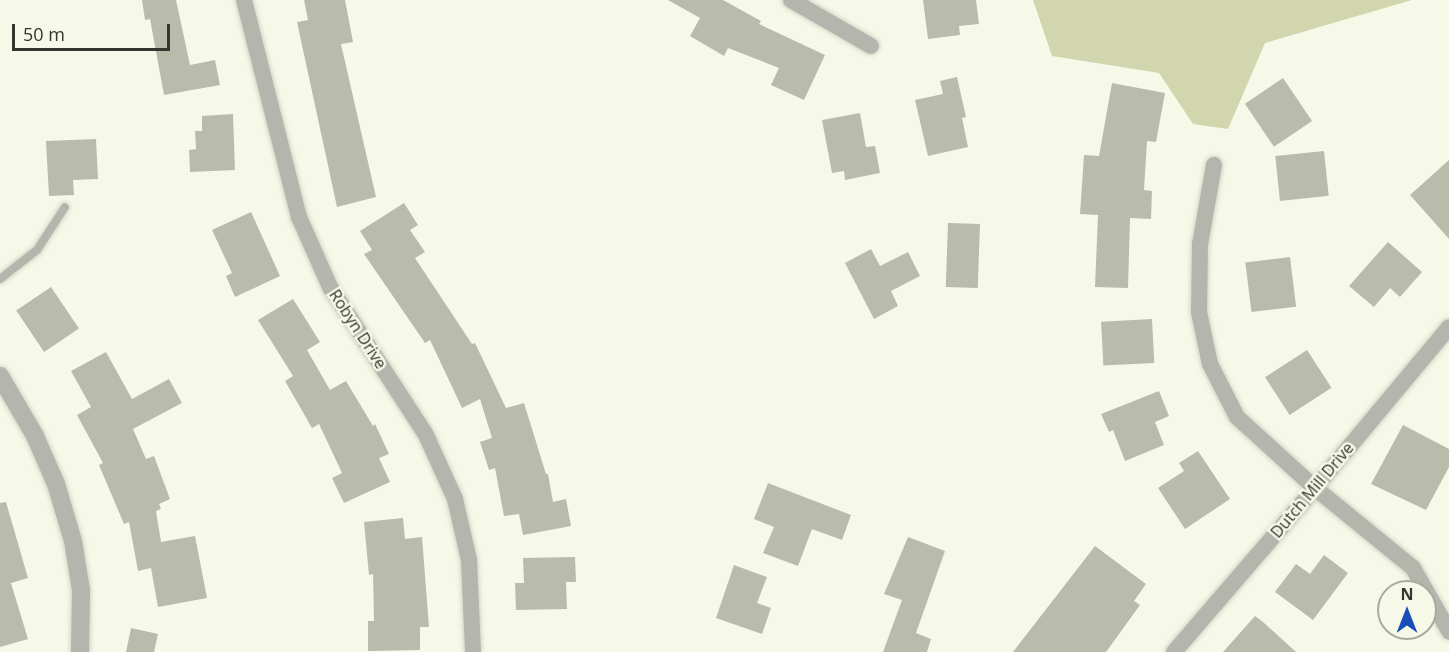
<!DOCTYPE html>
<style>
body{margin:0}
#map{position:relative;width:1449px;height:652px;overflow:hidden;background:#f7f9e8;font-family:"Open Sans",sans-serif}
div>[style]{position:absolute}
.green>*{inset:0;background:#d2d6af}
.building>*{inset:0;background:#babcab;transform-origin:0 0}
.roads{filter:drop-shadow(0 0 2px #d4d6c7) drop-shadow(0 0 2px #d4d6c7)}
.service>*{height:8px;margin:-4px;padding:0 4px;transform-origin:4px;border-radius:4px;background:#b4b5ad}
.minor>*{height:16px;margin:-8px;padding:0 8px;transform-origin:8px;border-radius:8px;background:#b4b5ad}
.tertiary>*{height:18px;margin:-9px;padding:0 9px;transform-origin:9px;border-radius:9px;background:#b4b5ad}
span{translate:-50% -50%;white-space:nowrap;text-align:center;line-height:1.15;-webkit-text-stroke:5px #f7f9e8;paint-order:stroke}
.street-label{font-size:16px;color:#34352e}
.north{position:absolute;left:1377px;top:580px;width:60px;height:60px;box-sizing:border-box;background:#f7f9e8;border:2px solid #a9ab9e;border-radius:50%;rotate:0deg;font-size:16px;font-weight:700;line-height:24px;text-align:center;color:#34352e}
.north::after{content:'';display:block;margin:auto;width:21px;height:27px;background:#1a4db9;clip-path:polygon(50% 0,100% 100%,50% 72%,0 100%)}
.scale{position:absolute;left:12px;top:24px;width:158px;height:27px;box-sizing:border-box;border:3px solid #34352e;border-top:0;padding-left:8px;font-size:18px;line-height:21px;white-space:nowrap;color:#34352e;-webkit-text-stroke:4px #f7f9e8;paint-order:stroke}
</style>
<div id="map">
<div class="green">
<i style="clip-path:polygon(1033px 0,1412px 0,1265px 43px,1228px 129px,1193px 124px,1159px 73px,1052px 56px)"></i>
</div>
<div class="building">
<i style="clip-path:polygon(142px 0,176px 0,190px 65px,215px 60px,220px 85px,164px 95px,150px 19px,145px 20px)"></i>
<i style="clip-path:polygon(304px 0,345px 0,353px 42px,341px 44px,376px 197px,337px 207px,297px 22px,308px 20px)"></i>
<i style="clip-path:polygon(668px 0,723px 0,761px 21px,759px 24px,825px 55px,804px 100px,771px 85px,779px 68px,728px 48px,724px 56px,690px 36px,700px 18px)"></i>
<i style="clip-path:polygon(923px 0,976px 0,979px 24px,959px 26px,960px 35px,928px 39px)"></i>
<i style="clip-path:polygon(957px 77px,966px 117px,962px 118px,968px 147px,928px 156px,915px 100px,943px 94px,940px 81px)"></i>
<i style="left:1283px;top:78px;width:52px;height:46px;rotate:56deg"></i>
<i style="clip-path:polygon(1112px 83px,1165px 93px,1156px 142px,1147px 141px,1144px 190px,1152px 191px,1151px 219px,1130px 218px,1128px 288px,1095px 287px,1098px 215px,1080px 214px,1084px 155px,1099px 156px)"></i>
<i style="clip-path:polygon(860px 113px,866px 147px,875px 146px,880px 173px,845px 180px,844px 171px,832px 173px,822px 120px)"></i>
<i style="clip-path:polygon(233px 114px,235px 170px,190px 172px,189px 150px,196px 149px,195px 131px,202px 131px,202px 116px)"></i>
<i style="clip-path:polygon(96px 139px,98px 179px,73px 180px,74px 195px,49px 196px,46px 141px)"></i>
<i style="left:1324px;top:151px;width:45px;height:49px;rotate:84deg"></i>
<i style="clip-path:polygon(1449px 160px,1449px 239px,1410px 195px)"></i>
<i style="clip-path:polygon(404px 203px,418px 225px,410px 230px,425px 252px,415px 258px,472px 344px,475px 343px,506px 408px,524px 403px,546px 474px,548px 474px,553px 502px,566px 499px,571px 526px,523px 535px,519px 514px,504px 516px,495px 468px,489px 470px,480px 442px,492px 438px,480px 399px,462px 408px,430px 340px,425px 343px,364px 254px,372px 250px,360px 231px)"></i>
<i style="clip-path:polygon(251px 212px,280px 276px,235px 297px,226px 276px,232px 273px,212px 230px)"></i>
<i style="left:948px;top:223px;width:32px;height:64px;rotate:2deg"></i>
<i style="clip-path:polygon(1388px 242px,1422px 272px,1400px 297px,1390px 288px,1374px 307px,1349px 286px)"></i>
<i style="clip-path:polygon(871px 249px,880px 266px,908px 252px,920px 276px,891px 291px,898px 306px,874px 319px,845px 263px)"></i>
<i style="left:1290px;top:257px;width:50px;height:45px;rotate:83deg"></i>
<i style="left:51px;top:287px;width:50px;height:42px;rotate:56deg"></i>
<i style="clip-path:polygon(293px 299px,320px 342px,307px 350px,330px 390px,346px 381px,373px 426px,375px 424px,389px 454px,379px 458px,390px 482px,344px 503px,332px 478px,342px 473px,319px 424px,312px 428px,285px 381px,293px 376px,258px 320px)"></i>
<i style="left:1152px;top:319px;width:44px;height:51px;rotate:87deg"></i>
<i style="left:1307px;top:350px;width:45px;height:50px;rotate:57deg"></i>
<i style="clip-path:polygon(106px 352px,132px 399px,169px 379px,182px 403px,133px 429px,146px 459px,154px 456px,170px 499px,159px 504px,161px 509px,156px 511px,161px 542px,195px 536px,207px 598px,158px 607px,151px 568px,138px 571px,129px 522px,124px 524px,99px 465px,103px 463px,77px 415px,91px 407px,71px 371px)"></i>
<i style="clip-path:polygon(1159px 391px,1169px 416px,1155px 422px,1164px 445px,1125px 461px,1113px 430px,1109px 432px,1101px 414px)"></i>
<i style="clip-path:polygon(1403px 425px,1449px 449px,1449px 467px,1426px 510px,1371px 484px)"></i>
<i style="clip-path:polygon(1198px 451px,1230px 499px,1185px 529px,1158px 488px,1184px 471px,1179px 463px)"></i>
<i style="clip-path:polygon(768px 483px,851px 515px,842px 540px,812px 529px,798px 566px,763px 553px,774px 527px,754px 519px)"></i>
<i style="clip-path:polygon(6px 502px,28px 578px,11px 583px,28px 639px,0 647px,0 503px)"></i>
<i style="clip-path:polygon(403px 518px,405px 539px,422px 537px,429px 627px,420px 627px,420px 650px,368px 651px,368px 621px,374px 621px,373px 574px,369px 575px,364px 522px)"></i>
<i style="clip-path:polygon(908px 537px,945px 551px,916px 633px,931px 639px,927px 652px,883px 652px,902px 600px,884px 594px)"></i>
<i style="clip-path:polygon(1095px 546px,1146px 584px,1134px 601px,1140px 605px,1106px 652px,1013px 652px)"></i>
<i style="clip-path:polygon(1324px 555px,1348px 573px,1313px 620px,1275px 592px,1296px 564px,1310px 574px)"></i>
<i style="clip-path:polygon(575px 557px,576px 582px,566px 582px,567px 609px,516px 610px,515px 583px,524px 583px,523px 558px)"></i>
<i style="clip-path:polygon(734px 565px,767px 577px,757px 603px,771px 608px,762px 634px,716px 618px)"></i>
<i style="clip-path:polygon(1255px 616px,1263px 622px,1296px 652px,1223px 652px)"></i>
<i style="clip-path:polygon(131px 628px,158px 634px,154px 652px,126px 652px)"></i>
</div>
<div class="roads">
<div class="service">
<i style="left:0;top:279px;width:47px;rotate:-38.1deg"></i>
<i style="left:37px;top:250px;width:51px;rotate:-56.9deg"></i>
</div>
<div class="minor">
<i style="left:244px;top:0;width:224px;rotate:75.8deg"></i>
<i style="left:299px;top:217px;width:77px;rotate:66.1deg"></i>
<i style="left:330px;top:287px;width:176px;rotate:57deg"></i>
<i style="left:426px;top:435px;width:70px;rotate:65.6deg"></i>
<i style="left:455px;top:499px;width:63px;rotate:77.1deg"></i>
<i style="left:469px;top:560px;width:92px;rotate:87.5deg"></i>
<i style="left:791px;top:0;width:92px;rotate:29.9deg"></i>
<i style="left:1214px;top:165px;width:80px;rotate:100deg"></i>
<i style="left:1200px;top:244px;width:68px;rotate:90.8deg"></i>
<i style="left:1199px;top:312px;width:53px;rotate:78.1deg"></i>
<i style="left:1210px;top:364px;width:59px;rotate:63deg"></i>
<i style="left:1237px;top:417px;width:105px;rotate:42.3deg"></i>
<i style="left:1315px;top:488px;width:127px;rotate:39.2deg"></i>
<i style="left:1413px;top:568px;width:73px;rotate:60.3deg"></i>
<i style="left:1174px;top:652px;width:216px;rotate:-49.3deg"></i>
<i style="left:1315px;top:488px;width:209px;rotate:-50.2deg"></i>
</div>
<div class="tertiary">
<i style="left:0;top:376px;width:69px;rotate:59.7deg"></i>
<i style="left:35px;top:436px;width:52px;rotate:66.4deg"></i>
<i style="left:56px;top:484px;width:59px;rotate:73.4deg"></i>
<i style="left:73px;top:541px;width:50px;rotate:80.7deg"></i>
<i style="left:81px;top:590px;width:62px;rotate:90.9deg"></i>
</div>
</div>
<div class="street-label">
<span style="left:358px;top:329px;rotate:57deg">Robyn Drive</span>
<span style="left:1312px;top:490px;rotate:-50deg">Dutch Mill Drive</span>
</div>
<div class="north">N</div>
<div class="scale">50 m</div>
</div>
